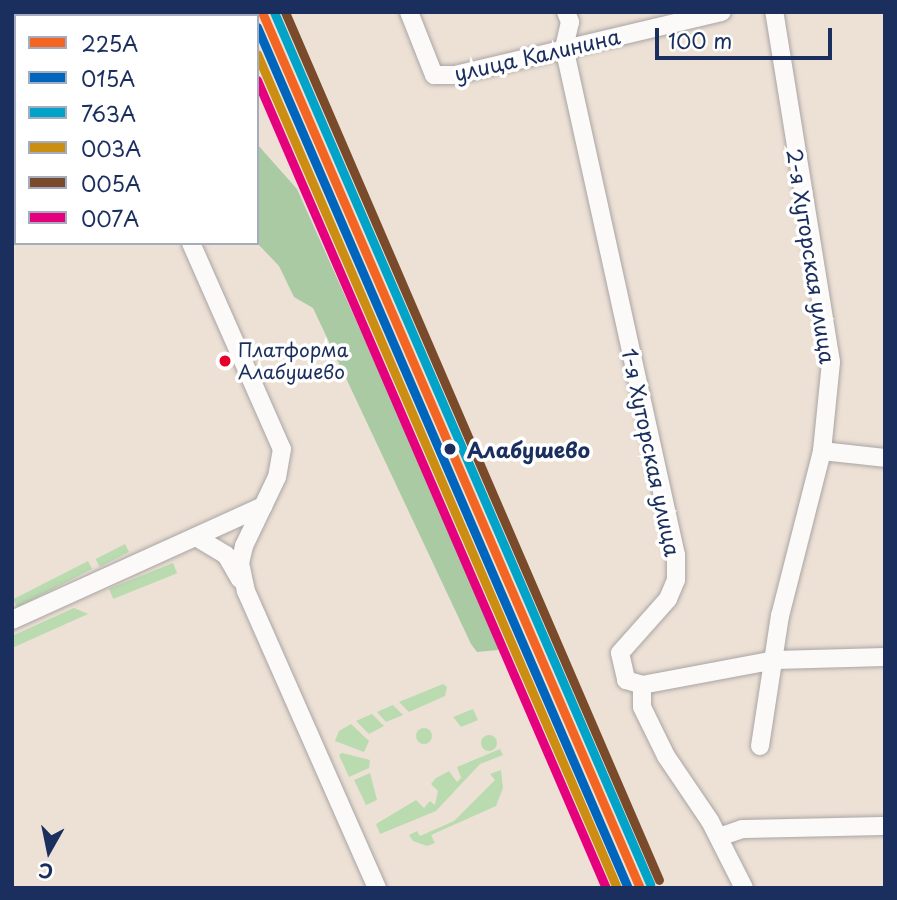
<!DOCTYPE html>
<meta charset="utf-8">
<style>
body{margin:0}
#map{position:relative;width:897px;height:900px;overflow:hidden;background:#ede1d5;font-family:"Playpen Sans",sans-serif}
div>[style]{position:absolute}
.green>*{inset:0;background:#b9dbaf;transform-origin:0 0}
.round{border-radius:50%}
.forest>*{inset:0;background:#a9caa3;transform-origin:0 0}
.roads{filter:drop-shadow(0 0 2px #a9a4a4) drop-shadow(0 0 2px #a9a4a4)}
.minor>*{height:18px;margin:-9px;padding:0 9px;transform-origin:9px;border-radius:9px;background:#fcfaf9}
.rail-1>*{height:9px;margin:-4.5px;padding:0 4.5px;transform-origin:4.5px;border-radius:4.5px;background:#f26522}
.rail-2>*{height:9px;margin:-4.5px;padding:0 4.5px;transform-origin:4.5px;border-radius:4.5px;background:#0065bd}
.rail-3>*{height:9px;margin:-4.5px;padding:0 4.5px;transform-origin:4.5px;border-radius:4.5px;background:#01a3c8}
.rail-4>*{height:9px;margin:-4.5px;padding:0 4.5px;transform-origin:4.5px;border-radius:4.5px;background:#cb8e13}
.rail-5>*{height:9px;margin:-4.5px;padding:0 4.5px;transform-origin:4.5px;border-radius:4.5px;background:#7a4b2a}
.rail-6>*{height:9px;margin:-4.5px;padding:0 4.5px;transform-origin:4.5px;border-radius:4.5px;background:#e5007d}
.dots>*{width:19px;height:19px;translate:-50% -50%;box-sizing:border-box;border:4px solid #fff;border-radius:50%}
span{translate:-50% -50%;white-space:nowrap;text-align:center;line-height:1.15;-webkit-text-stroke:7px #fff;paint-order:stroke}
.bus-label{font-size:19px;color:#1b2f5e}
.left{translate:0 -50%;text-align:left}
.street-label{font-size:21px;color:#1b2f5e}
.stop-label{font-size:21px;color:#1b2f5e;font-weight:700}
.frame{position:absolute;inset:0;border:14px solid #1b2f5e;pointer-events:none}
.legend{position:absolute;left:14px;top:14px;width:245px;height:231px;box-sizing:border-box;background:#fff;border:2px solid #a4acbf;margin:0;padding:9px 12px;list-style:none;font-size:21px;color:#1b2f5e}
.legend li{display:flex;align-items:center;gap:14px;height:35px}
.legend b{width:35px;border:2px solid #a4acbf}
.north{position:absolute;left:14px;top:816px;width:70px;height:70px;-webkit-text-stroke:5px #fff;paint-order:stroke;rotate:189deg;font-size:19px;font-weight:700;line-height:28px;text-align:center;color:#1b2f5e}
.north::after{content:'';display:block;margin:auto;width:24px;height:32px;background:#1b2f5e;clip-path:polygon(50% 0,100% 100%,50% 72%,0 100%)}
.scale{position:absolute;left:655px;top:28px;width:177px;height:32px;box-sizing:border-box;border:4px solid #1b2f5e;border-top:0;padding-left:9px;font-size:21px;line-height:24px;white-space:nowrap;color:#1b2f5e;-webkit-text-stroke:5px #fff;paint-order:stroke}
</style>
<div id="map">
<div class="green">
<i style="left:125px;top:544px;width:9px;height:33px;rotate:63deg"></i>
<i style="left:88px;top:561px;width:9px;height:84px;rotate:63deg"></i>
<i style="left:173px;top:563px;width:11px;height:69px;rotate:68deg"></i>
<i style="clip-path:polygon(74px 608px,88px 614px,12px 648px,12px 636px)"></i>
<i style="clip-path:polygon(443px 684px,447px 687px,445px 696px,409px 712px,399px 702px)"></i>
<i style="clip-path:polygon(393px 705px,403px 715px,386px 722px,377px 712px)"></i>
<i style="clip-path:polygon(473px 709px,478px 720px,461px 727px,453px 717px)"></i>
<i style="clip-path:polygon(372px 714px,384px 726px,369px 734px,356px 721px)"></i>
<i style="clip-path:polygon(351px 724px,369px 741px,364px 752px,335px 741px,339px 731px)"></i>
<i class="round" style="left:416px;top:728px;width:16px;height:16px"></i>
<i class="round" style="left:481px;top:735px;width:16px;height:16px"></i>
<i style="clip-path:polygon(500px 749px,503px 755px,480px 764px,436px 811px,380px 834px,376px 824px,416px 800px,424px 808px,430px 801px,435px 805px,438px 791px,431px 784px,436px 778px,449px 771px,457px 782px,461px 778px,457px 767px)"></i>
<i style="clip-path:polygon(342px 753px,370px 760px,369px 768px,349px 777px,339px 755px)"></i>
<i style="clip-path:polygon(501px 770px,503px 788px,496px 806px,431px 835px,435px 843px,427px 846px,413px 841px,409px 835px,417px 831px,420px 836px,454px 821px,495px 780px,490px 774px)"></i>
<i style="clip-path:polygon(370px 773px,377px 800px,366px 805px,354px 780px)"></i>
</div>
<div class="forest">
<i style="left:141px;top:12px;width:64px;height:4px"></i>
<i style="clip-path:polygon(257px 144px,297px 189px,499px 639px,498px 650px,477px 652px,471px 644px,313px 308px,294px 297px,279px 266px,257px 243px)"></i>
</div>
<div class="roads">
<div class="minor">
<i style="left:84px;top:12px;width:4px;rotate:63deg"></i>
<i style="left:409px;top:12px;width:68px;rotate:68.4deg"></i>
<i style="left:434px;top:75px;width:21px"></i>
<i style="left:455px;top:75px;width:274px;rotate:-13.3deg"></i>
<i style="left:566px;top:12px;width:11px;rotate:68deg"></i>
<i style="left:570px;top:22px;width:26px;rotate:103deg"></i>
<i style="left:564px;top:47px;width:520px;rotate:77.57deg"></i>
<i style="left:676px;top:555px;width:25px;rotate:90deg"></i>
<i style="left:676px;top:580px;width:21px;rotate:113deg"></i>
<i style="left:668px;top:599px;width:72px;rotate:131.6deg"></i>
<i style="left:620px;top:653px;width:28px;rotate:77deg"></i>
<i style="left:626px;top:680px;width:17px;rotate:17deg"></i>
<i style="left:642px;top:685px;width:135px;rotate:-10.6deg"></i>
<i style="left:775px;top:660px;width:110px;rotate:-1.6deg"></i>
<i style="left:191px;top:243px;width:225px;rotate:66.2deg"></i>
<i style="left:282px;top:449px;width:28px;rotate:100deg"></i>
<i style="left:277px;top:477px;width:76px;rotate:115.6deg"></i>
<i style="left:244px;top:546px;width:17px;rotate:103deg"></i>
<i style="left:240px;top:563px;width:29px;rotate:78deg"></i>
<i style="left:246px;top:591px;width:325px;rotate:66.2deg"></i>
<i style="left:822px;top:451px;width:63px;rotate:6.3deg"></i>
<i style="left:196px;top:537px;width:35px;rotate:31deg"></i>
<i style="left:226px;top:555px;width:28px;rotate:60deg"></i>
<i style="left:12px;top:620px;width:276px;rotate:-24.4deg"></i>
<i style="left:642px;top:685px;width:22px;rotate:90deg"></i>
<i style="left:642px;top:707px;width:55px;rotate:63.9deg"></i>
<i style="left:666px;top:756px;width:78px;rotate:55.9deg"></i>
<i style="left:710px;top:821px;width:75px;rotate:63.1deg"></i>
<i style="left:760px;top:746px;width:132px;rotate:-81.3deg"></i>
<i style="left:780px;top:616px;width:170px;rotate:-75.7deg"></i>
<i style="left:822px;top:451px;width:89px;rotate:-84.2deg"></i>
<i style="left:831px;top:362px;width:355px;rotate:-99.2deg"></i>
<i style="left:719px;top:837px;width:24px;rotate:-19deg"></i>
<i style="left:742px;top:829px;width:143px;rotate:-1.2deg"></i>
</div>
</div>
<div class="rail-1">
<i style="left:262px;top:12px;width:954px;rotate:66.66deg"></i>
</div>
<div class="rail-2">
<i style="left:257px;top:27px;width:938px;rotate:66.69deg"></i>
</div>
<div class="rail-3">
<i style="left:274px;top:12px;width:950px;rotate:66.67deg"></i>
</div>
<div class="rail-4">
<i style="left:257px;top:54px;width:908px;rotate:66.65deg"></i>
</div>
<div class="rail-5">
<i style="left:285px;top:12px;width:945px;rotate:66.69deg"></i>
</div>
<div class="rail-6">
<i style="left:257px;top:80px;width:880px;rotate:66.64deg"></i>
</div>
<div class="dots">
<i style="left:225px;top:361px;background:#e4002b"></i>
<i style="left:450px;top:449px;background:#1b2f5e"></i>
</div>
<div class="bus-label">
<span class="left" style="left:238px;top:361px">Платформа<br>Алабушево</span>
</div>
<div class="street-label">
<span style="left:537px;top:54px;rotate:-13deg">улица Калинина</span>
<span style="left:812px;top:256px;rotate:81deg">2-я Хуторская улица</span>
<span style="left:652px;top:452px;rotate:78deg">1-я Хуторская улица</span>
</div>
<div class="stop-label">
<span class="left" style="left:467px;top:449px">Алабушево</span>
</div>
<div class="frame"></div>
<ul class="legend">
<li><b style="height:9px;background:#f26522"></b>225А</li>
<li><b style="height:9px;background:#0065bd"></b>015А</li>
<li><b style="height:9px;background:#01a3c8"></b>763А</li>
<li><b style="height:9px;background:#cb8e13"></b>003А</li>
<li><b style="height:9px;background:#7a4b2a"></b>005А</li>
<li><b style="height:9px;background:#e5007d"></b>007А</li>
</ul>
<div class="north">С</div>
<div class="scale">100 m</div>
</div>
